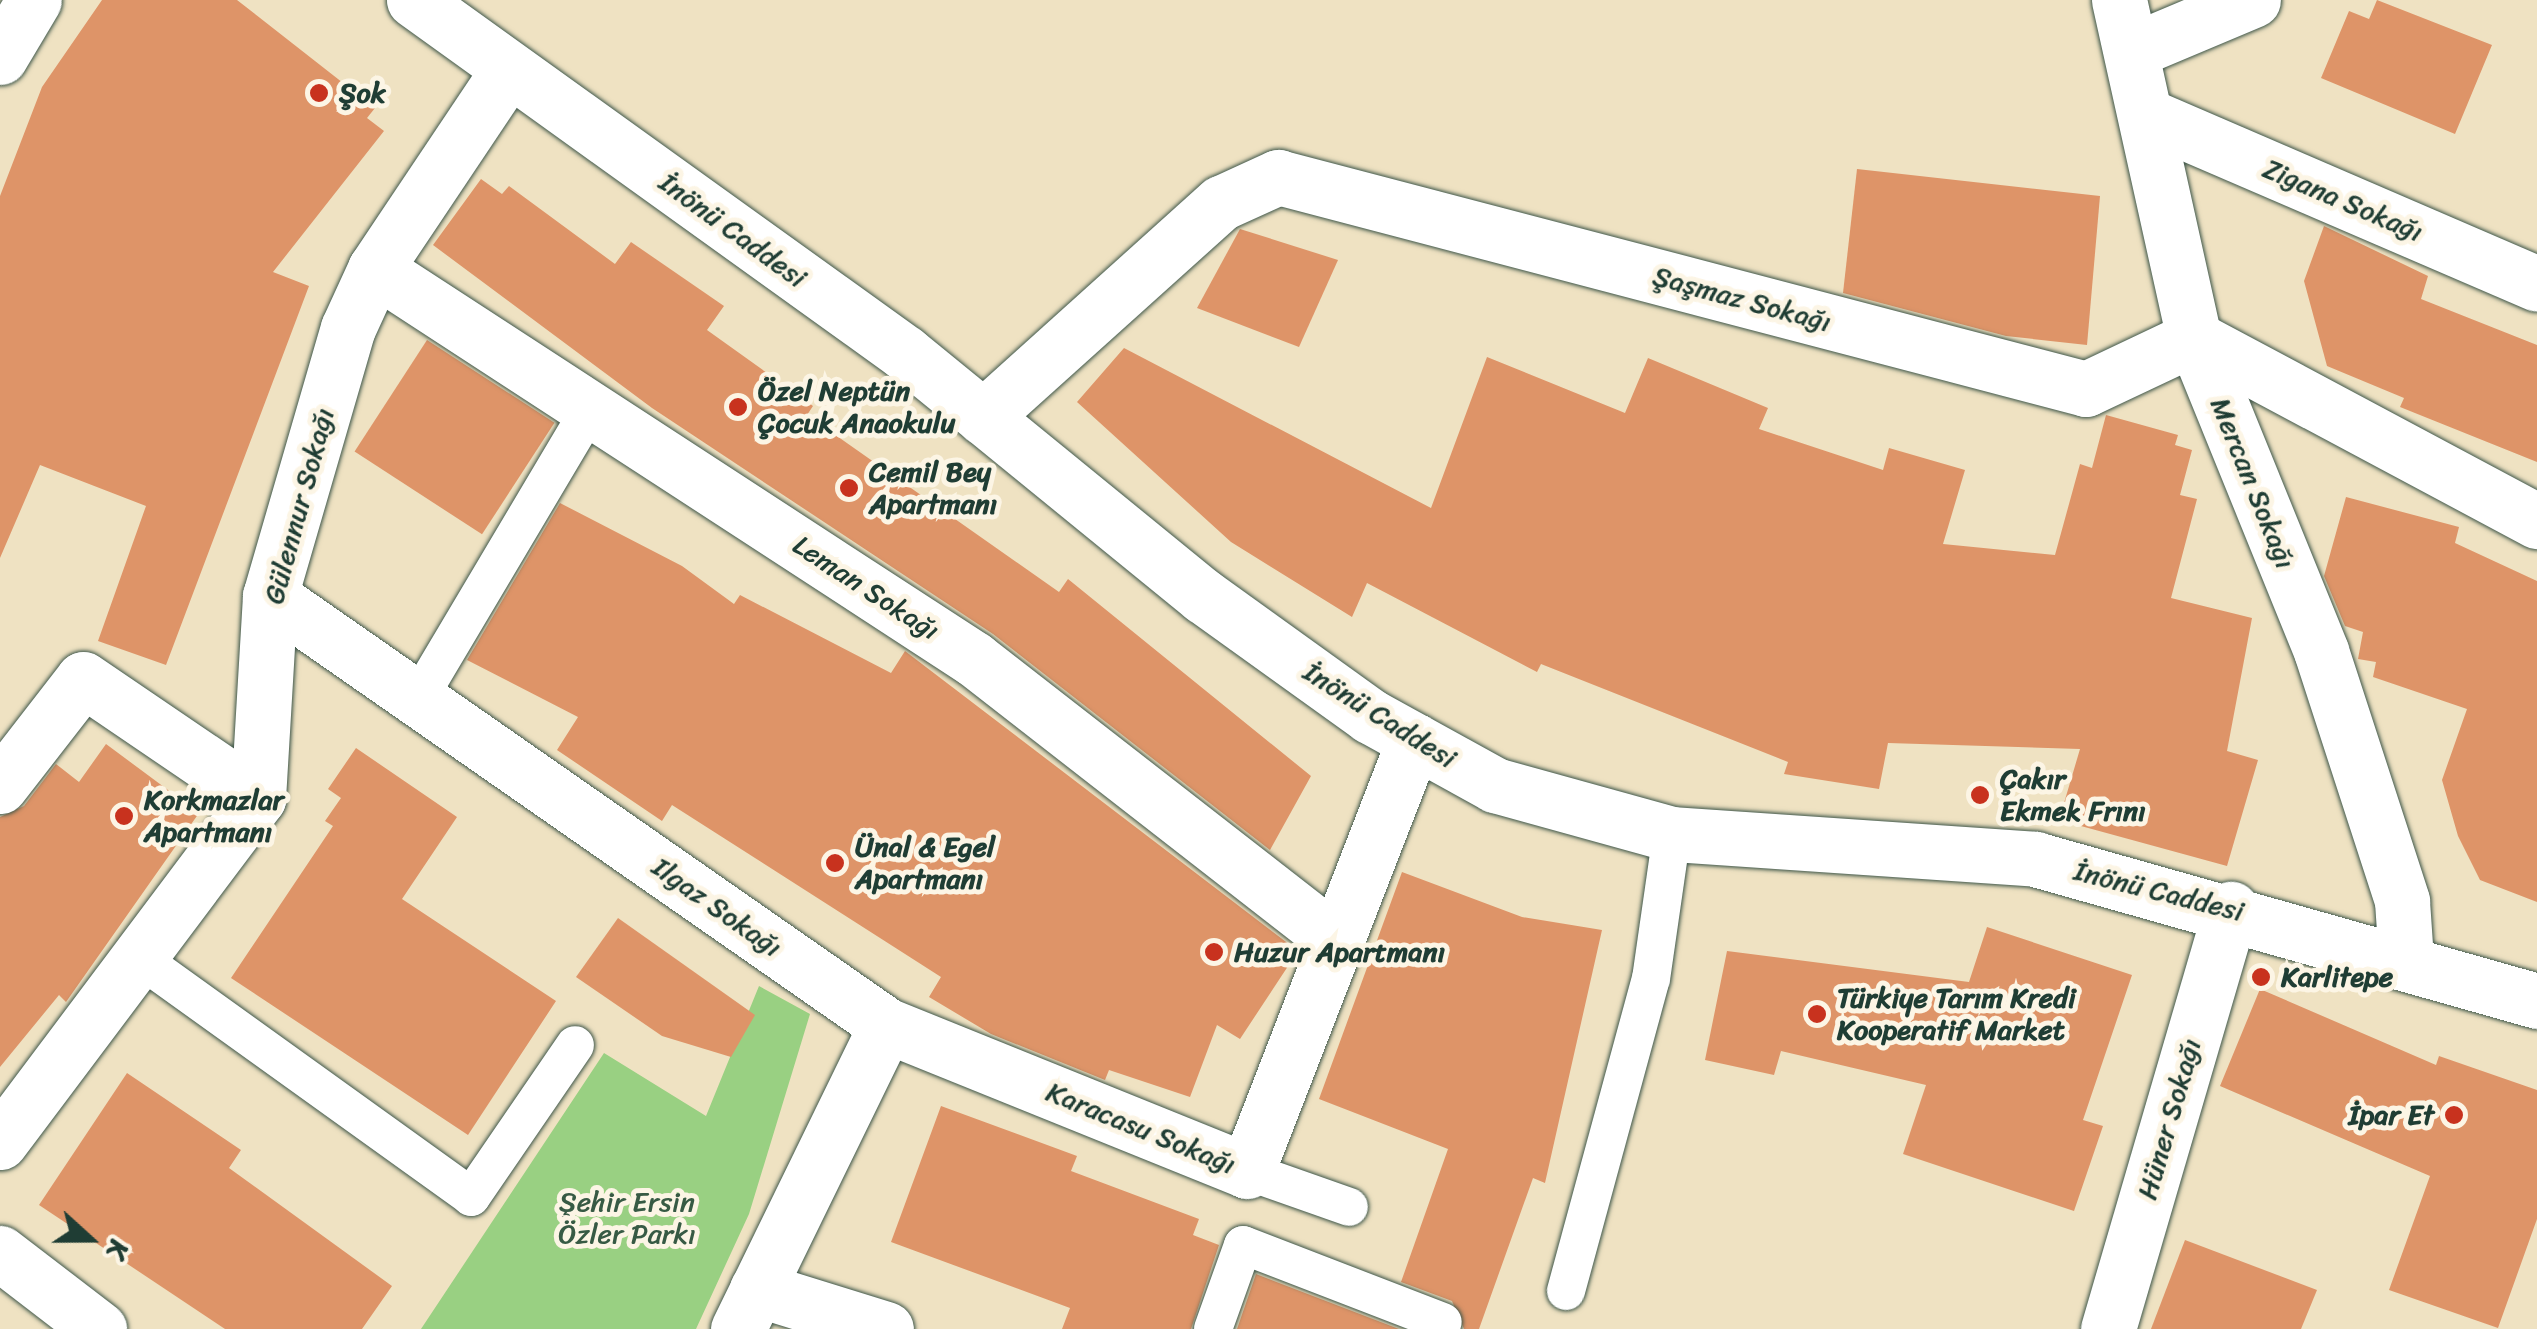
<!DOCTYPE html>
<meta charset="utf-8">
<style>
body{margin:0}
#map{position:relative;width:2537px;height:1329px;overflow:hidden;background:#efe2c2;font-family:Sriracha,sans-serif}
div>[style]{position:absolute}
.green>*{inset:0;background:#99d082}
.building>*{inset:0;background:#de9468;transform-origin:0 0}
.roads{filter:drop-shadow(0 0 2px #3e5649) drop-shadow(0 0 2px #3e5649)}
.service>*{height:38px;margin:-19px;padding:0 19px;transform-origin:19px;border-radius:19px;background:#fff}
.minor>*{height:55px;margin:-27.5px;padding:0 27.5px;transform-origin:27.5px;border-radius:27.5px;background:#fff}
.tertiary>*{height:55px;margin:-27.5px;padding:0 27.5px;transform-origin:27.5px;border-radius:27.5px;background:#fff}
.dots>*{width:28px;height:28px;translate:-50% -50%;box-sizing:border-box;border:5px solid #fcf5e5;border-radius:50%}
span{translate:-50% -50%;white-space:nowrap;text-align:center;line-height:1.15;-webkit-text-stroke:10px #fcf5e5;paint-order:stroke}
.poi-label{font-size:28px;color:#1f3d34;font-weight:700}
.left{translate:0 -50%;text-align:left}
.right{translate:-100% -50%;text-align:right}
.street-label{font-size:28px;color:#1f3d34}
.park-label{font-size:28px;color:#375a44}
.north{position:absolute;left:40px;top:1189px;width:100px;height:100px;-webkit-text-stroke:8px #fcf5e5;paint-order:stroke;rotate:111deg;font-size:28px;font-weight:700;line-height:40px;text-align:center;color:#1f3d34}
.north::after{content:'';display:block;margin:auto;width:35px;height:45px;background:#1f3d34;clip-path:polygon(50% 0,100% 100%,50% 72%,0 100%)}
</style>
<div id="map">
<div class="green">
<i style="clip-path:polygon(759px 986px,810px 1014px,749px 1214px,696px 1329px,421px 1329px,604px 1053px,706px 1116px)"></i>
</div>
<div class="building">
<i style="clip-path:polygon(102px 0,237px 0,375px 108px,367px 118px,384px 131px,273px 272px,309px 286px,166px 665px,98px 641px,146px 506px,40px 465px,0 558px,0 196px,42px 87px)"></i>
<i style="clip-path:polygon(2377px 0,2492px 45px,2455px 134px,2321px 78px,2349px 11px,2369px 19px)"></i>
<i style="clip-path:polygon(1857px 169px,2100px 196px,2087px 345px,2006px 336px,1843px 293px)"></i>
<i style="clip-path:polygon(481px 179px,502px 194px,509px 186px,615px 264px,631px 242px,724px 306px,707px 330px,813px 406px,807px 415px,1059px 592px,1068px 579px,1311px 776px,1270px 850px,993px 634px,652px 408px,433px 245px)"></i>
<i style="clip-path:polygon(2324px 226px,2428px 276px,2421px 299px,2537px 345px,2537px 462px,2400px 407px,2404px 398px,2327px 366px,2304px 281px)"></i>
<i style="clip-path:polygon(1240px 229px,1338px 260px,1299px 347px,1197px 308px)"></i>
<i style="left:427px;top:340px;width:152px;height:133px;rotate:33deg"></i>
<i style="clip-path:polygon(1124px 348px,1431px 508px,1487px 357px,1625px 413px,1648px 358px,1768px 408px,1759px 429px,1883px 470px,1889px 448px,1965px 470px,1943px 544px,2055px 555px,2080px 464px,2092px 468px,2106px 415px,2178px 435px,2175px 445px,2192px 450px,2180px 495px,2197px 499px,2171px 598px,2252px 618px,2227px 751px,2258px 760px,2227px 866px,2059px 820px,2080px 749px,1888px 743px,1879px 789px,1784px 774px,1788px 762px,1541px 664px,1537px 672px,1367px 583px,1352px 617px,1231px 542px,1077px 402px)"></i>
<i style="clip-path:polygon(2346px 497px,2459px 527px,2455px 543px,2537px 581px,2537px 902px,2480px 880px,2458px 836px,2442px 780px,2467px 709px,2373px 677px,2376px 662px,2358px 659px,2363px 632px,2345px 626px,2324px 576px)"></i>
<i style="clip-path:polygon(560px 503px,682px 566px,734px 604px,740px 595px,891px 673px,905px 651px,1298px 951px,1240px 1039px,1217px 1025px,1190px 1097px,1109px 1070px,1105px 1080px,991px 1034px,929px 997px,941px 977px,672px 805px,662px 821px,557px 750px,578px 717px,467px 660px)"></i>
<i style="clip-path:polygon(106px 744px,199px 813px,66px 1002px,59px 995px,0 1067px,0 817px,24px 806px,56px 764px,79px 782px)"></i>
<i style="clip-path:polygon(356px 748px,457px 817px,402px 899px,556px 1001px,468px 1135px,231px 978px,333px 826px,325px 821px,341px 798px,328px 789px)"></i>
<i style="clip-path:polygon(1402px 872px,1522px 917px,1602px 930px,1545px 1183px,1533px 1178px,1479px 1329px,1464px 1329px,1452px 1301px,1401px 1282px,1448px 1149px,1319px 1099px)"></i>
<i style="clip-path:polygon(618px 918px,755px 1015px,731px 1057px,662px 1036px,576px 977px)"></i>
<i style="clip-path:polygon(1987px 927px,2132px 975px,2083px 1120px,2103px 1126px,2074px 1211px,1903px 1154px,1926px 1085px,1781px 1051px,1774px 1075px,1705px 1060px,1727px 951px,1969px 982px)"></i>
<i style="clip-path:polygon(2260px 989px,2436px 1065px,2439px 1056px,2537px 1090px,2537px 1219px,2498px 1328px,2389px 1290px,2430px 1176px,2220px 1086px)"></i>
<i style="clip-path:polygon(127px 1073px,241px 1150px,229px 1168px,392px 1286px,362px 1329px,225px 1329px,39px 1205px)"></i>
<i style="clip-path:polygon(941px 1106px,1077px 1156px,1071px 1171px,1199px 1219px,1193px 1235px,1219px 1245px,1191px 1329px,1062px 1329px,1070px 1308px,891px 1242px)"></i>
<i style="clip-path:polygon(2185px 1240px,2317px 1290px,2301px 1329px,2151px 1329px)"></i>
<i style="clip-path:polygon(1256px 1274px,1399px 1329px,1237px 1329px)"></i>
</div>
<div class="roads">
<div class="service">
<i style="left:418px;top:699px;width:337px;rotate:-59.3deg"></i>
<i style="left:139px;top:958px;width:409px;rotate:35.7deg"></i>
<i style="left:471px;top:1197px;width:184px;rotate:-55.6deg"></i>
<i style="left:1247px;top:1171px;width:108px;rotate:19.4deg"></i>
<i style="left:1566px;top:1291px;width:323px;rotate:-74.8deg"></i>
<i style="left:1651px;top:979px;width:147px;rotate:-81.8deg"></i>
<i style="left:1213px;top:1329px;width:89px;rotate:-70.3deg"></i>
<i style="left:1243px;top:1245px;width:214px;rotate:21.1deg"></i>
</div>
<div class="minor">
<i style="left:2119px;top:0;width:346px;rotate:77.5deg"></i>
<i style="left:2194px;top:338px;width:338px;rotate:67.9deg"></i>
<i style="left:2321px;top:651px;width:263px;rotate:72deg"></i>
<i style="left:2402px;top:901px;width:59px;rotate:86.1deg"></i>
<i style="left:2134px;top:50px;width:129px;rotate:-22.8deg"></i>
<i style="left:0;top:57px;width:66px;rotate:-59.2deg"></i>
<i style="left:2150px;top:117px;width:421px;rotate:23.3deg"></i>
<i style="left:375px;top:269px;width:715px;rotate:33.07deg"></i>
<i style="left:974px;top:659px;width:457px;rotate:37.9deg"></i>
<i style="left:983px;top:417px;width:320px;rotate:-42deg"></i>
<i style="left:1221px;top:203px;width:63px;rotate:-24.5deg"></i>
<i style="left:1278px;top:177px;width:835px;rotate:14.7deg"></i>
<i style="left:2086px;top:389px;width:119px;rotate:-25.3deg"></i>
<i style="left:2194px;top:338px;width:389px;rotate:28.1deg"></i>
<i style="left:270px;top:596px;width:751px;rotate:34.85deg"></i>
<i style="left:886px;top:1025px;width:389px;rotate:22deg"></i>
<i style="left:1247px;top:1171px;width:462px;rotate:-68.8deg"></i>
<i style="left:0;top:786px;width:135px;rotate:-52.2deg"></i>
<i style="left:83px;top:679px;width:212px;rotate:34.2deg"></i>
<i style="left:0;top:1142px;width:430px;rotate:-53.1deg"></i>
<i style="left:258px;top:798px;width:202px;rotate:-86.6deg"></i>
<i style="left:270px;top:596px;width:279px;rotate:-73.8deg"></i>
<i style="left:348px;top:328px;width:65px;rotate:-65.4deg"></i>
<i style="left:375px;top:269px;width:237px;rotate:-56.2deg"></i>
<i style="left:0;top:1253px;width:125px;rotate:37.5deg"></i>
<i style="left:757px;top:1289px;width:135px;rotate:17.2deg"></i>
<i style="left:738px;top:1329px;width:338px;rotate:-64deg"></i>
<i style="left:2108px;top:1329px;width:438px;rotate:-73.7deg"></i>
</div>
<div class="tertiary">
<i style="left:414px;top:0;width:605px;rotate:35.71deg"></i>
<i style="left:905px;top:353px;width:385px;rotate:39.2deg"></i>
<i style="left:1203px;top:596px;width:206px;rotate:35.7deg"></i>
<i style="left:1370px;top:716px;width:143px;rotate:28.9deg"></i>
<i style="left:1495px;top:785px;width:184px;rotate:15.5deg"></i>
<i style="left:1672px;top:834px;width:364px;rotate:3.9deg"></i>
<i style="left:2035px;top:859px;width:522px;rotate:15.79deg"></i>
</div>
</div>
<div class="dots">
<i style="left:319px;top:93px;background:#c8321e"></i>
<i style="left:738px;top:407px;background:#c8321e"></i>
<i style="left:849px;top:488px;background:#c8321e"></i>
<i style="left:1980px;top:795px;background:#c8321e"></i>
<i style="left:124px;top:816px;background:#c8321e"></i>
<i style="left:835px;top:863px;background:#c8321e"></i>
<i style="left:1214px;top:952px;background:#c8321e"></i>
<i style="left:2261px;top:977px;background:#c8321e"></i>
<i style="left:1817px;top:1014px;background:#c8321e"></i>
<i style="left:2454px;top:1115px;background:#c8321e"></i>
</div>
<div class="poi-label">
<span class="left" style="left:339px;top:93px">Şok</span>
<span class="left" style="left:758px;top:407px">Özel Neptün<br>Çocuk Anaokulu</span>
<span class="left" style="left:869px;top:488px">Cemil Bey<br>Apartmanı</span>
<span class="left" style="left:2000px;top:795px">Çakır<br>Ekmek Frını</span>
<span class="left" style="left:144px;top:816px">Korkmazlar<br>Apartmanı</span>
<span class="left" style="left:855px;top:863px">Ünal &amp; Egel<br>Apartmanı</span>
<span class="left" style="left:1234px;top:952px">Huzur Apartmanı</span>
<span class="left" style="left:2281px;top:977px">Karlitepe</span>
<span class="left" style="left:1837px;top:1014px">Türkiye Tarım Kredi<br>Kooperatif Market</span>
<span class="right" style="left:2434px;top:1115px">İpar Et</span>
</div>
<div class="street-label">
<span style="left:2343px;top:200px;rotate:23deg">Zigana Sokağı</span>
<span style="left:733px;top:230px;rotate:36deg">İnönü Caddesi</span>
<span style="left:1742px;top:299px;rotate:15deg">Şaşmaz Sokağı</span>
<span style="left:2253px;top:483px;rotate:68deg">Mercan Sokağı</span>
<span style="left:299px;top:506px;rotate:-75deg">Gülennur Sokağı</span>
<span style="left:866px;top:588px;rotate:33deg">Leman Sokağı</span>
<span style="left:1380px;top:715px;rotate:32deg">İnönü Caddesi</span>
<span style="left:2159px;top:891px;rotate:14deg">İnönü Caddesi</span>
<span style="left:717px;top:907px;rotate:35deg">Ilgaz Sokağı</span>
<span style="left:2169px;top:1119px;rotate:-74deg">Hüner Sokağı</span>
<span style="left:1141px;top:1128px;rotate:22deg">Karacasu Sokağı</span>
</div>
<div class="park-label">
<span style="left:627px;top:1218px">Şehir Ersin<br>Özler Parkı</span>
</div>
<div class="north">K</div>
</div>
